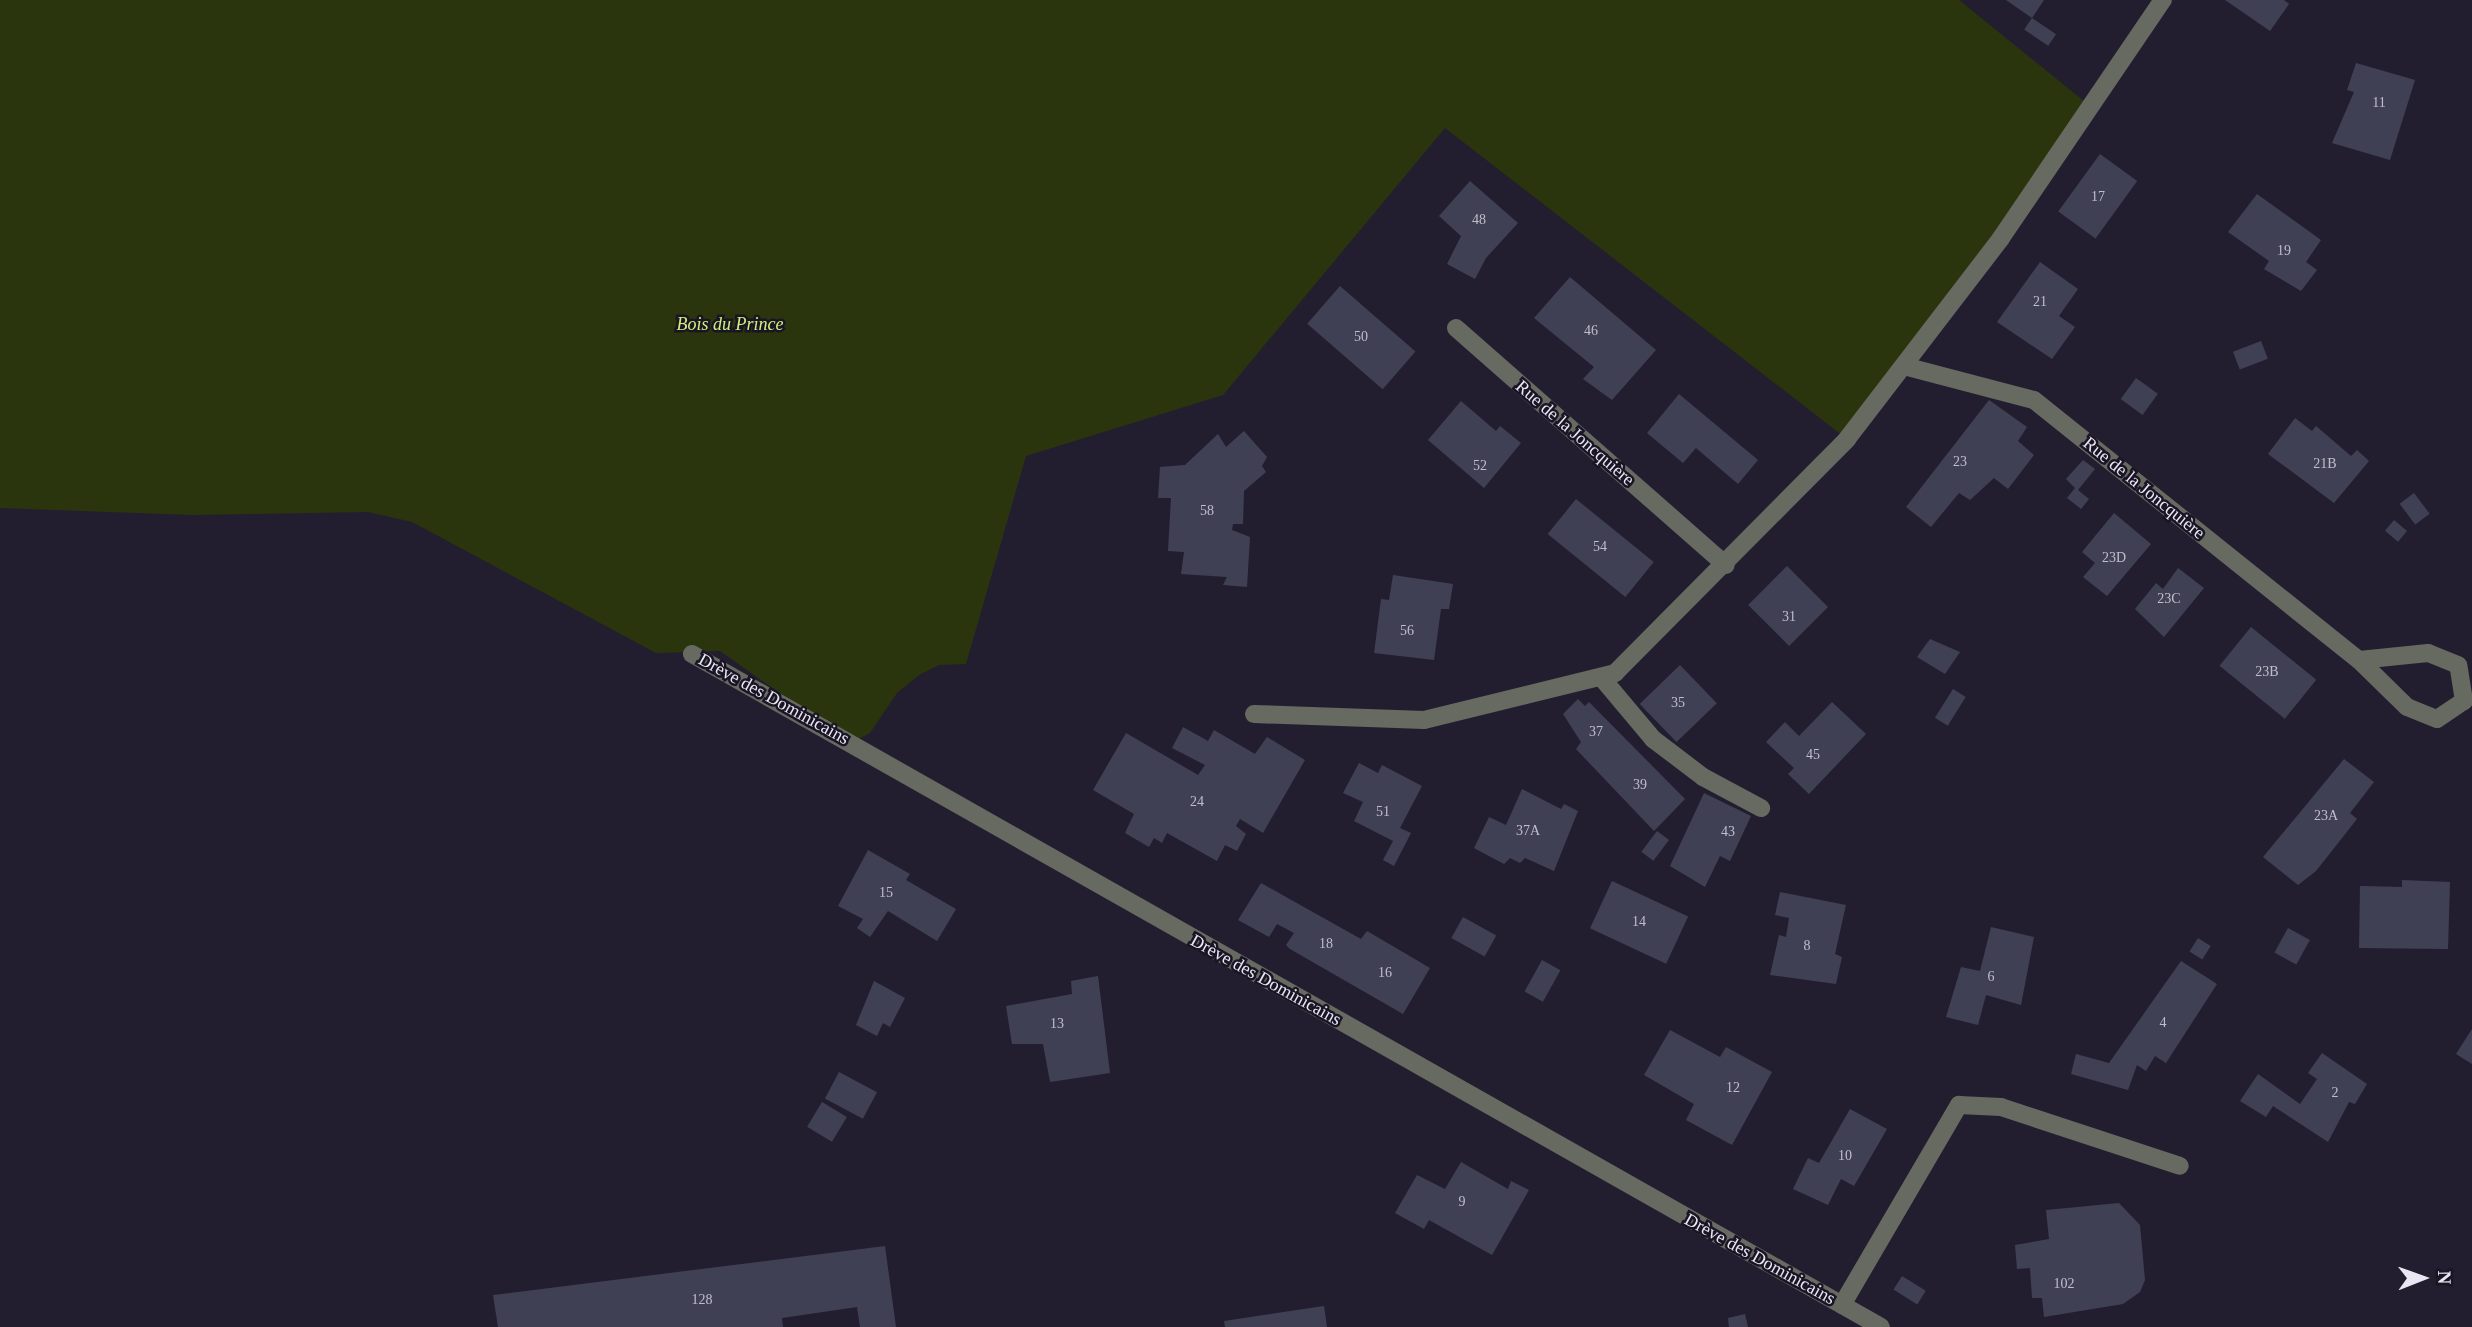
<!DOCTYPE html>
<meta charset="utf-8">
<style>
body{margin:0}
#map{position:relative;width:2472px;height:1327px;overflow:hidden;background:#231e2f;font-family:"Times New Roman",serif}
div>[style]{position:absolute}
.green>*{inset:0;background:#2a350d}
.building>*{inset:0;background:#404054;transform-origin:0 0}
.minor>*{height:18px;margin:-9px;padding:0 9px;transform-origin:9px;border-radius:9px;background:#666a61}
span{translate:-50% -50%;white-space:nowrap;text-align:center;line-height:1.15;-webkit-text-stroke:5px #1a1525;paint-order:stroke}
.number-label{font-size:14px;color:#c0bdcb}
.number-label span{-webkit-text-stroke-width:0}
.park-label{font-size:18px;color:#cdf17a;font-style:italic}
.street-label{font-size:18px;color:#eae7f3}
.north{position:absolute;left:2388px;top:1243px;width:70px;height:70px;-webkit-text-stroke:5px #1a1525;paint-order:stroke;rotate:89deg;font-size:19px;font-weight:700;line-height:28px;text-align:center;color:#eae7f3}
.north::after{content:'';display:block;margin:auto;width:24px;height:32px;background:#eae7f3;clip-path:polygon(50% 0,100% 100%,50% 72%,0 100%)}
</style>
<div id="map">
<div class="green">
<i style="clip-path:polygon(0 0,1959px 0,2090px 106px,1847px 439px,1445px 128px,1223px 395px,1026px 456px,966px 664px,939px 665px,919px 675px,897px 693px,870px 733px,851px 743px,720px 651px,656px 653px,412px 522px,368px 512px,192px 515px,0 508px)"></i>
</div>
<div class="building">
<i style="clip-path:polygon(2006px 0,2044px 0,2032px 18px)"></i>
<i style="clip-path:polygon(2225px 0,2284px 0,2289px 4px,2270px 31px)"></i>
<i style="left:2032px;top:18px;width:29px;height:14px;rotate:34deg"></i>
<i style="clip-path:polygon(2356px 63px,2415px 80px,2390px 160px,2332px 143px,2354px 92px,2347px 90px)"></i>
<i style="left:2100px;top:154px;width:46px;height:71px;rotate:36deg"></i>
<i style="clip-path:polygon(1470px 181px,1518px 223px,1486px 258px,1475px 279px,1447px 264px,1461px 236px,1439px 216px)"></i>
<i style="clip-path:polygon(2257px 194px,2321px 240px,2306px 262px,2317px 270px,2301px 291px,2264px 269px,2269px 261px,2228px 232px)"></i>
<i style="clip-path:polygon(2040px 262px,2078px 289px,2059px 316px,2075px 327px,2052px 359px,1997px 322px)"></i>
<i style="clip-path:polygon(1570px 277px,1656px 350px,1612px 400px,1583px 379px,1594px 367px,1534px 318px)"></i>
<i style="left:1340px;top:286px;width:100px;height:50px;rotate:41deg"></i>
<i style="left:2261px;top:341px;width:19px;height:30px;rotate:69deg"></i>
<i style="left:2136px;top:378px;width:27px;height:26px;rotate:36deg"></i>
<i style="clip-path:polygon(1679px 394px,1758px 460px,1738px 484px,1696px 448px,1683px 463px,1647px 433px)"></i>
<i style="clip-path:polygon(1989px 400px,2027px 427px,2018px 441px,2034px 455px,2008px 489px,1994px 478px,1970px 500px,1959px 493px,1931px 527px,1906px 507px)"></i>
<i style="clip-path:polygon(1461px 401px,1496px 431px,1500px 426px,1521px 443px,1484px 488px,1428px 440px)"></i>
<i style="clip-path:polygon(2295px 418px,2312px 431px,2316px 426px,2351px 456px,2357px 450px,2369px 461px,2334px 503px,2268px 454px)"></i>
<i style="clip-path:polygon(1244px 431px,1267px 457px,1262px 466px,1266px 472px,1244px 491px,1243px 524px,1233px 524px,1232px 530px,1250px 537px,1247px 587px,1223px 585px,1227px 577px,1181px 574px,1184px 552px,1168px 551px,1171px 498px,1158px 498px,1160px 467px,1185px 465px,1218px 434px,1226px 447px)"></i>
<i style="clip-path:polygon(2083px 460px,2095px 469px,2078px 490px,2089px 499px,2081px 509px,2067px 498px,2075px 488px,2066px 479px)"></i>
<i style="left:2414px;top:493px;width:26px;height:18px;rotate:53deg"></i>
<i style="left:1576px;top:499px;width:100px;height:45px;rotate:39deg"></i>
<i style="clip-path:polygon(2114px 513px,2151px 544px,2107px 596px,2083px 577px,2095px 563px,2082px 552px)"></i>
<i style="left:2394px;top:520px;width:17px;height:14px;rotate:40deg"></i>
<i style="left:1787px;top:566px;width:58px;height:55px;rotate:45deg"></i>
<i style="clip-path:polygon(2178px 568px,2204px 588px,2164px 637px,2135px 609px,2156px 583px,2163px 589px)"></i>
<i style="clip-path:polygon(1393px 575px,1453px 584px,1449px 609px,1441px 609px,1434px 660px,1374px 653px,1381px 599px,1389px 600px)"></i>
<i style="left:2251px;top:627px;width:84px;height:50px;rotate:39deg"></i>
<i style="clip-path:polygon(1930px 639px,1960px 652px,1945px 674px,1917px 657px)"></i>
<i style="left:1680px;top:665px;width:53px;height:56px;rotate:46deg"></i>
<i style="left:1953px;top:689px;width:15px;height:34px;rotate:32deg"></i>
<i style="clip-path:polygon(1578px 699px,1585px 706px,1589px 702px,1685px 799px,1654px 831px,1576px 749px,1581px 742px,1563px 714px)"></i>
<i style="clip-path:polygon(1832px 702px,1866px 734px,1809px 794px,1788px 774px,1794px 768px,1766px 742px,1785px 722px,1799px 736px)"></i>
<i style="clip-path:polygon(1183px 727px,1208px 741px,1214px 730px,1255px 754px,1267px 737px,1305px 760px,1263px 833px,1240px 819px,1236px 826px,1246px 834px,1237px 851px,1225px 845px,1217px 861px,1167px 833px,1162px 843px,1154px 838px,1149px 847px,1125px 833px,1134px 814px,1093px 790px,1126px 733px,1198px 775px,1205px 765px,1172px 748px)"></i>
<i style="clip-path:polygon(2344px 759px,2374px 782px,2350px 813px,2357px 819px,2316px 871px,2298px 885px,2263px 857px)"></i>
<i style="clip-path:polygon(1359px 763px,1378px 773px,1382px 765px,1422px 786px,1400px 828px,1411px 833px,1394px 866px,1383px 860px,1393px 841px,1354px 821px,1363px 802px,1343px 793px)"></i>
<i style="clip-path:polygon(1522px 789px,1561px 809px,1564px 804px,1578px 811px,1554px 871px,1525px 858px,1520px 863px,1510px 858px,1504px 864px,1474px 848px,1489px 817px,1506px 825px)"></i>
<i style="clip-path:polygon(1704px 793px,1751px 816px,1730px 861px,1720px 856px,1705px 887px,1670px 866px)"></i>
<i style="left:1657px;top:831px;width:15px;height:26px;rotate:37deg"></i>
<i style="clip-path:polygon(868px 850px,910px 874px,906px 880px,956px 909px,937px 941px,888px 911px,870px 937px,857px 928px,863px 919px,838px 906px)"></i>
<i style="clip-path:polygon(2402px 880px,2450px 882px,2448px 949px,2359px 948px,2360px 886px,2402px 887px)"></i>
<i style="left:1612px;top:881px;width:84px;height:52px;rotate:25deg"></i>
<i style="clip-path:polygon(1261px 883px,1361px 939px,1367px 931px,1430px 968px,1403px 1014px,1290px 949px,1286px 945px,1294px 933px,1277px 924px,1269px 937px,1238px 920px)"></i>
<i style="clip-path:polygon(1780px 892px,1846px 905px,1835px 954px,1842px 957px,1836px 984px,1770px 975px,1779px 935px,1786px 937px,1789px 918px,1775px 915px)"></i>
<i style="left:1463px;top:917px;width:38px;height:24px;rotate:29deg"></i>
<i style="clip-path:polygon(1991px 927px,2034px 937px,2021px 1005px,1986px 995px,1978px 1025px,1946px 1017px,1961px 967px,1980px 971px)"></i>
<i style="left:2288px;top:928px;width:25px;height:28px;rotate:29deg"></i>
<i style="left:2198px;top:938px;width:15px;height:16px;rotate:32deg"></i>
<i style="left:1542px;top:960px;width:21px;height:36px;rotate:29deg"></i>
<i style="clip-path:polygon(2181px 961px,2217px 984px,2166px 1063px,2155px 1056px,2146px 1071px,2137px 1065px,2128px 1090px,2071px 1074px,2076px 1054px,2109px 1063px)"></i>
<i style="clip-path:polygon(1098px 976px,1110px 1073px,1050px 1082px,1043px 1044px,1012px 1044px,1006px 1006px,1072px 994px,1071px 981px)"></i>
<i style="clip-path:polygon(874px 981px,905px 998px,890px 1027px,883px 1023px,877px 1036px,856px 1025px)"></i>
<i style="clip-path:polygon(2472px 1029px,2472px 1064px,2456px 1054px)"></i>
<i style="clip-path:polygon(1670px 1030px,1720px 1057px,1726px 1047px,1772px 1072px,1732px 1145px,1686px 1120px,1694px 1104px,1644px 1075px)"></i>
<i style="clip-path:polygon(2322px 1053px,2367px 1084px,2355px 1104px,2349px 1102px,2328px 1142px,2273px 1106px,2266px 1117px,2240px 1101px,2258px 1074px,2300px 1104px,2317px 1079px,2308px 1073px)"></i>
<i style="left:839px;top:1072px;width:43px;height:30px;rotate:28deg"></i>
<i style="left:822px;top:1102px;width:29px;height:29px;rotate:31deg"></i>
<i style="clip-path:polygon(1850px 1109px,1887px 1129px,1854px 1186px,1841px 1179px,1828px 1205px,1793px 1189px,1808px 1158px,1819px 1163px)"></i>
<i style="clip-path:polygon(1461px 1162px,1508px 1189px,1511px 1181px,1529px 1190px,1492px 1255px,1429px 1220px,1424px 1229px,1395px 1213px,1417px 1175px,1445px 1189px)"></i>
<i style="clip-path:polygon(2119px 1203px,2140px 1225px,2145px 1280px,2140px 1292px,2123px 1304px,2044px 1317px,2042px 1298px,2032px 1298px,2030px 1268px,2017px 1269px,2015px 1245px,2049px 1239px,2046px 1210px)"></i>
<i style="clip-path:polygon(885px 1246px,896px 1327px,860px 1327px,857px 1307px,782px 1318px,783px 1327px,498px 1327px,493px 1295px)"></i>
<i style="left:1902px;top:1276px;width:28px;height:16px;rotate:32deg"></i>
<i style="clip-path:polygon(1324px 1306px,1327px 1327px,1225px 1327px,1224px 1321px)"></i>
<i style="clip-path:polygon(1745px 1314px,1748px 1327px,1729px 1327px,1728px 1318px)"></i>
</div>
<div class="minor">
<i style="left:1456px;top:328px;width:359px;rotate:41.3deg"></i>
<i style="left:1904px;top:366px;width:134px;rotate:14.7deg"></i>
<i style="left:2034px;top:400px;width:416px;rotate:38.7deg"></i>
<i style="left:2359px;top:660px;width:67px;rotate:44.4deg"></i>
<i style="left:2407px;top:707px;width:32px;rotate:22deg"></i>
<i style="left:2437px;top:719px;width:32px;rotate:-34deg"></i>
<i style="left:2464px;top:701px;width:36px;rotate:-99deg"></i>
<i style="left:2458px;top:665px;width:32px;rotate:-158deg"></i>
<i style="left:2428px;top:653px;width:69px;rotate:174.2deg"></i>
<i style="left:692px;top:654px;width:1366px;rotate:29.51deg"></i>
<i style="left:1601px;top:677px;width:81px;rotate:50deg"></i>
<i style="left:1653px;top:739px;width:63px;rotate:37.2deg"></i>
<i style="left:1703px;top:777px;width:66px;rotate:28.1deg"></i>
<i style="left:1254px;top:714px;width:170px;rotate:2deg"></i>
<i style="left:1424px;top:720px;width:197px;rotate:-13.8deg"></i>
<i style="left:1615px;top:673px;width:330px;rotate:-45.2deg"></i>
<i style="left:1847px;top:439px;width:253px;rotate:-52.5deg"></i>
<i style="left:2001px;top:238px;width:288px;rotate:-55.8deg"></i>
<i style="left:1842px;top:1305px;width:232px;rotate:-59.7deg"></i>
<i style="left:1959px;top:1105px;width:42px;rotate:2.7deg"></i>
<i style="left:2001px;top:1107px;width:188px;rotate:18.2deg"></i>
</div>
<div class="number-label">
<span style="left:2379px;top:103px">11</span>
<span style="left:2098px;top:197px">17</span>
<span style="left:1479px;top:220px">48</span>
<span style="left:2284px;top:251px">19</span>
<span style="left:2040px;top:302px">21</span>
<span style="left:1591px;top:331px">46</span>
<span style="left:1361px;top:337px">50</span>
<span style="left:1960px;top:462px">23</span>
<span style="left:2325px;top:464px">21B</span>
<span style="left:1480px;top:466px">52</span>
<span style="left:1207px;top:511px">58</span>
<span style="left:1600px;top:547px">54</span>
<span style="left:2114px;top:558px">23D</span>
<span style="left:2169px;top:599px">23C</span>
<span style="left:1789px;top:617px">31</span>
<span style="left:1407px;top:631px">56</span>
<span style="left:2267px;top:672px">23B</span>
<span style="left:1678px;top:703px">35</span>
<span style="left:1596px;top:732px">37</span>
<span style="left:1813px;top:755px">45</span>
<span style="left:1640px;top:785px">39</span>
<span style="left:1197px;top:802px">24</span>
<span style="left:1383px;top:812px">51</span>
<span style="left:2326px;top:816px">23A</span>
<span style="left:1528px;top:831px">37A</span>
<span style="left:1728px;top:832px">43</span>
<span style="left:886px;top:893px">15</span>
<span style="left:1639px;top:922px">14</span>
<span style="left:1326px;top:944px">18</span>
<span style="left:1807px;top:946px">8</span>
<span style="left:1385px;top:973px">16</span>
<span style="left:1991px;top:977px">6</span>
<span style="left:2163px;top:1023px">4</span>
<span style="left:1057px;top:1024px">13</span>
<span style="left:1733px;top:1088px">12</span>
<span style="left:2335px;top:1093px">2</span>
<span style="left:1845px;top:1156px">10</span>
<span style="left:1462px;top:1202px">9</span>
<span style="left:2064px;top:1284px">102</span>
<span style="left:702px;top:1300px">128</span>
</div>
<div class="park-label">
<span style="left:730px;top:324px">Bois du Prince</span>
</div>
<div class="street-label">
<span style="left:1575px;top:433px;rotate:41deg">Rue de la Joncquière</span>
<span style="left:2144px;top:488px;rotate:39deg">Rue de la Joncquière</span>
<span style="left:774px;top:699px;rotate:29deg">Drève des Dominicains</span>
<span style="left:1266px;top:980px;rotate:29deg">Drève des Dominicains</span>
<span style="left:1760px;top:1259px;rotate:29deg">Drève des Dominicains</span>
</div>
<div class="north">N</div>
</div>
